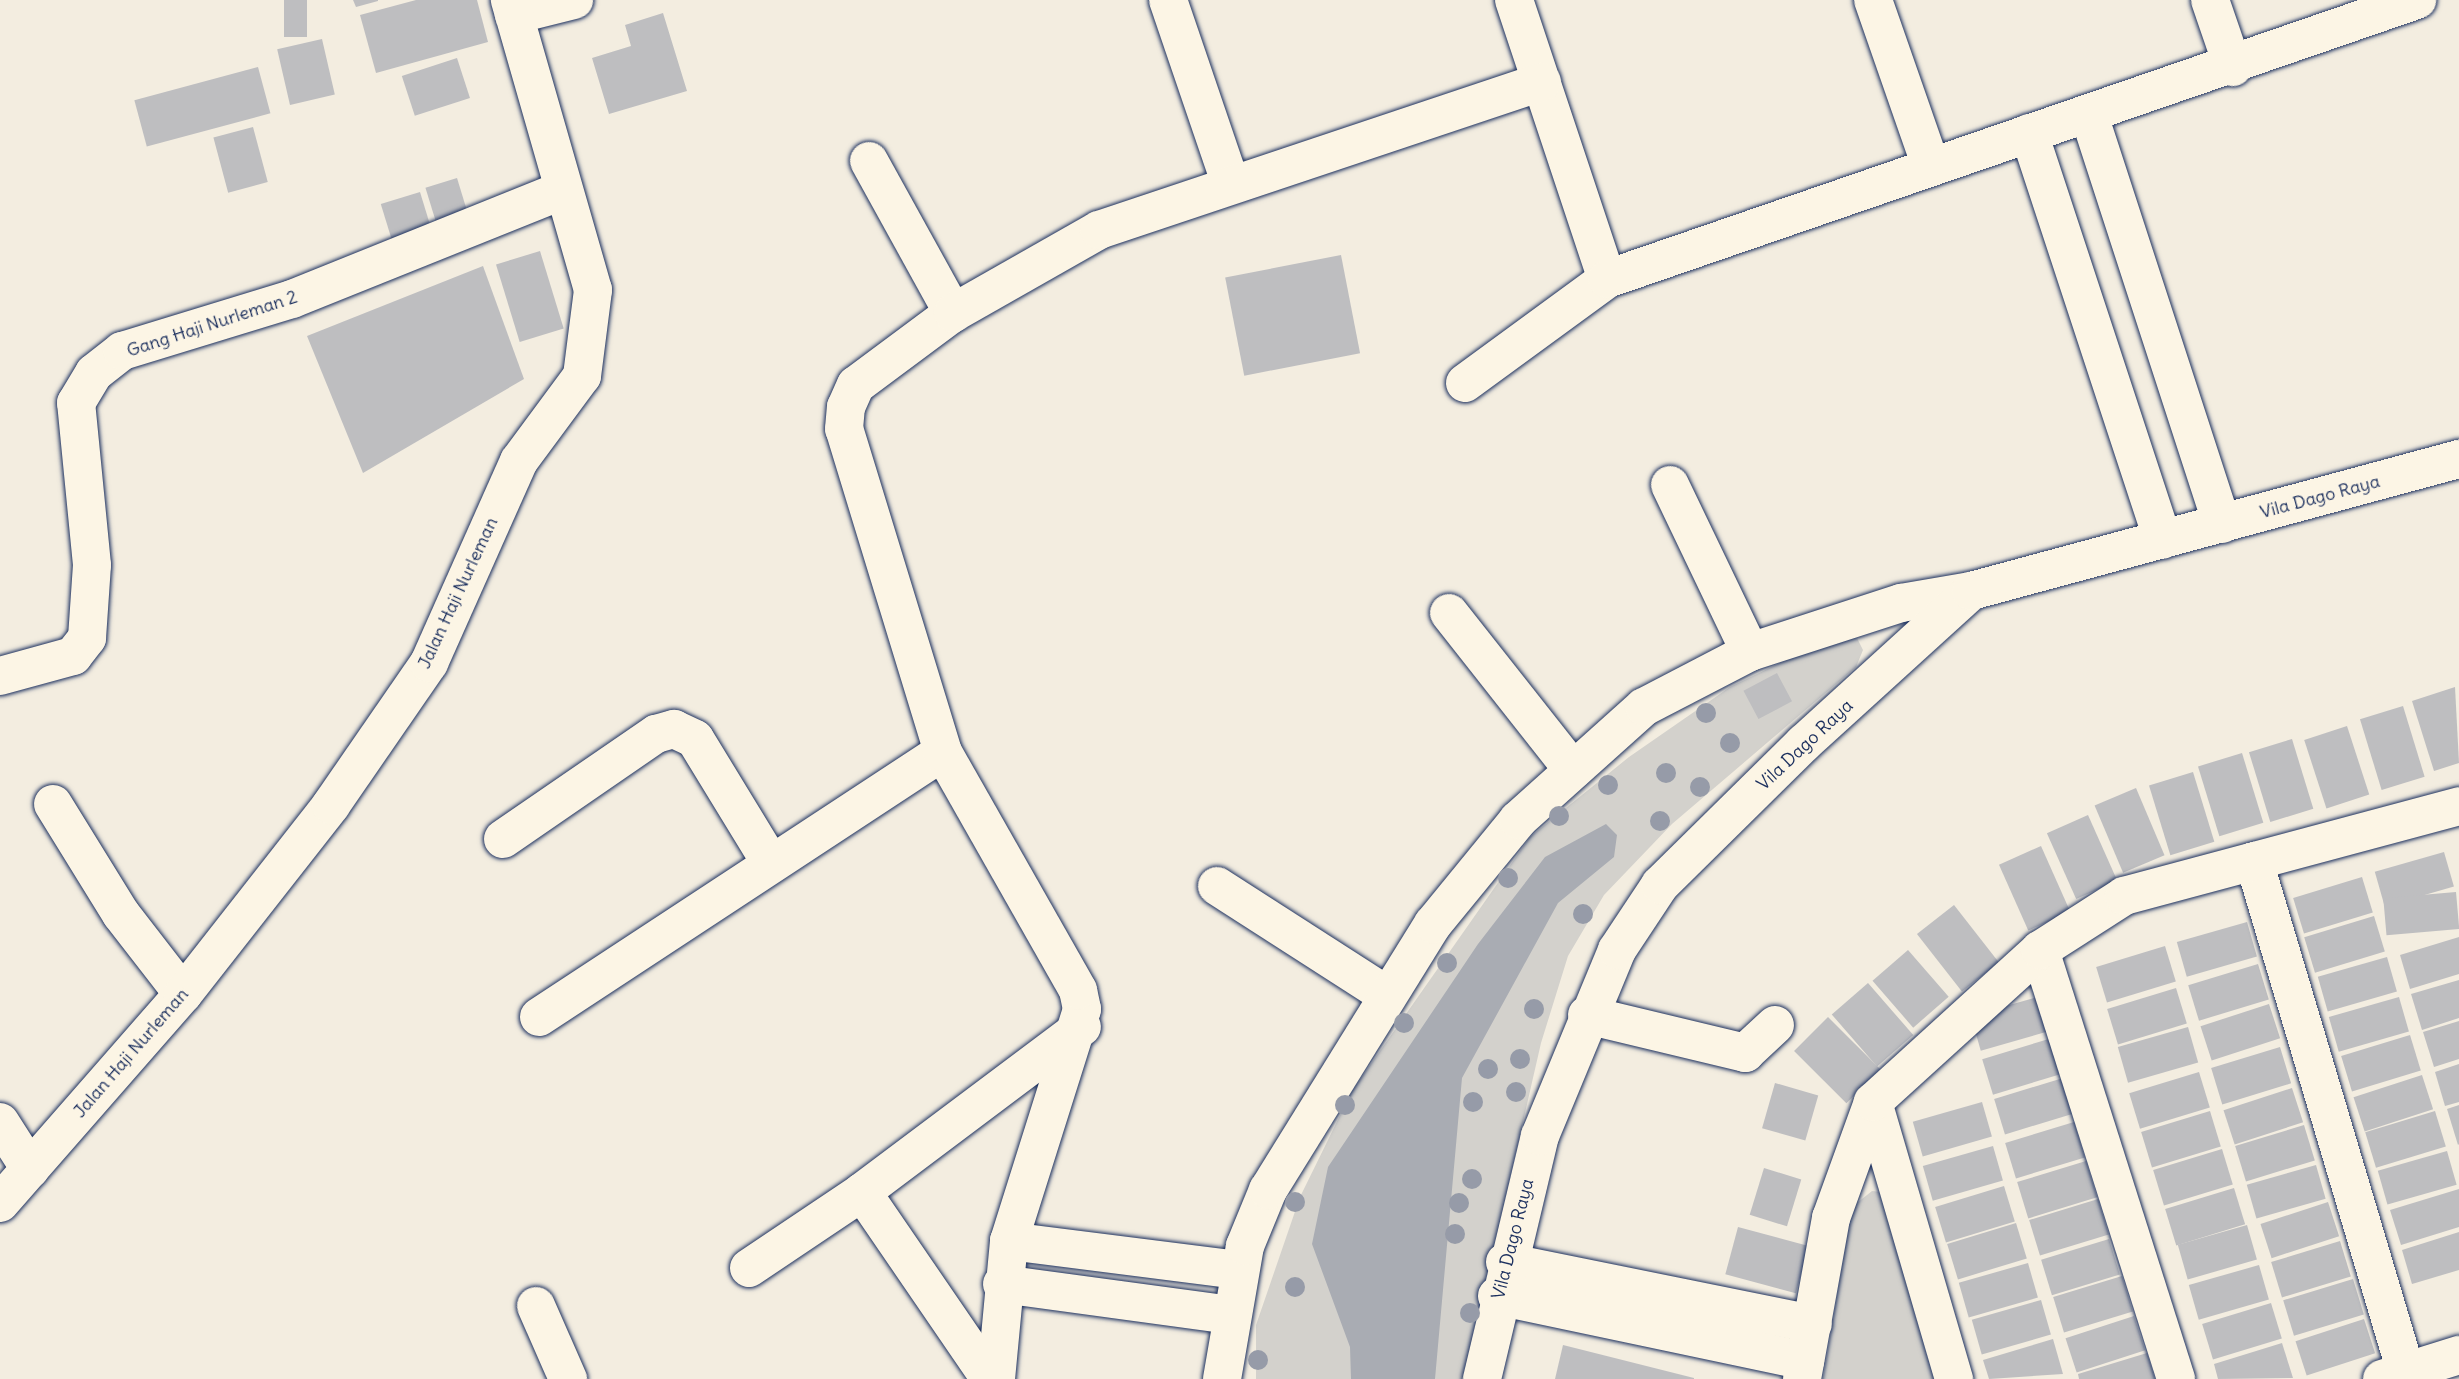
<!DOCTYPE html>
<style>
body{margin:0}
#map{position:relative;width:2459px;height:1379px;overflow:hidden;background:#f3ede0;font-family:Delius,sans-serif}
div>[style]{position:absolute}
.green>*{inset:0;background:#d3d1cc}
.water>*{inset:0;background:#a9acb3}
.building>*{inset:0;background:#bebec0;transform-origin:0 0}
.roads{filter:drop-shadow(0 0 2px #1b2f5e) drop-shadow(0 0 2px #1b2f5e)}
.street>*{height:38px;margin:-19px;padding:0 19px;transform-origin:19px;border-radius:19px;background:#fcf5e5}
.trees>*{width:20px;height:20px;margin:-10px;border-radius:50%;background:#969ba8}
span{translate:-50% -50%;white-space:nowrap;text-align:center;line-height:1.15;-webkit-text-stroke:5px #fcf5e5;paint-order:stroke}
.street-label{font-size:18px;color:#1b2f5e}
</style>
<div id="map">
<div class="green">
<i style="clip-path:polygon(1840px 634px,1857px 638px,1863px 650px,1856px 667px,1672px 824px,1604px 895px,1568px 956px,1541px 1043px,1464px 1379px,1256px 1379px,1256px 1325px,1300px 1197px,1352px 1091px,1530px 837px,1629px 757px,1730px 687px)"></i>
<i style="clip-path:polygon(1872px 1191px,1891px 1193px,1945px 1379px,1823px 1379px,1852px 1207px)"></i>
</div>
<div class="water">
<i style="clip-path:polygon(1606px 824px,1617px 835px,1614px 857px,1558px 903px,1462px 1078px,1435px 1379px,1351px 1379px,1350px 1347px,1312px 1244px,1328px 1167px,1478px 944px,1545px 857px)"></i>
</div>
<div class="building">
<i style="left:284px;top:0;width:23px;height:37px"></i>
<i style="clip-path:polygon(353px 0,378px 0,378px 1px,356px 7px)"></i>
<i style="clip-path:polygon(416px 0,477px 0,488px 42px,376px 73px,360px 15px)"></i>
<i style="clip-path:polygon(663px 13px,687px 91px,609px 114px,592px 58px,631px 46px,625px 25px)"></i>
<i style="left:322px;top:39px;width:57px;height:46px;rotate:77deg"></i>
<i style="left:457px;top:58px;width:42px;height:58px;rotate:72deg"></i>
<i style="left:258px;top:67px;width:48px;height:128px;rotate:75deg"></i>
<i style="left:253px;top:127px;width:57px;height:41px;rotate:75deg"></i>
<i style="left:457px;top:178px;width:47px;height:33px;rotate:73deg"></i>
<i style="left:420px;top:192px;width:49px;height:41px;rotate:73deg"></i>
<i style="left:540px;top:251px;width:81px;height:46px;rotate:73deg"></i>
<i style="left:1341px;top:255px;width:100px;height:118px;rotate:79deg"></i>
<i style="clip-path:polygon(483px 266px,524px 379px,363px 473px,307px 336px)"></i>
<i style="left:1777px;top:673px;width:32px;height:38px;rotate:62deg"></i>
<i style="clip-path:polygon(2455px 687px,2459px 763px,2434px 771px,2412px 701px)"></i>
<i style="left:2403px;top:706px;width:74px;height:45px;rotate:73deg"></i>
<i style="left:2347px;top:726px;width:72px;height:45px;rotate:72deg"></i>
<i style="left:2292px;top:739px;width:73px;height:45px;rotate:73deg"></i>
<i style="left:2242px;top:753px;width:73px;height:46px;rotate:73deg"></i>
<i style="left:2193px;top:772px;width:73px;height:46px;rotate:73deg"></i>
<i style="left:2136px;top:788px;width:73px;height:45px;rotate:67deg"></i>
<i style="left:2088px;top:815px;width:72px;height:45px;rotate:66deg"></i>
<i style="left:2041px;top:846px;width:72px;height:46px;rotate:66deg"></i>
<i style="left:2444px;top:852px;width:36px;height:72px;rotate:74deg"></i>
<i style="left:2362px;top:877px;width:37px;height:72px;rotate:73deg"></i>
<i style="left:2456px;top:892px;width:37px;height:73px;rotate:85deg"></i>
<i style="left:1954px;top:905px;width:73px;height:47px;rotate:52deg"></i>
<i style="left:2374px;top:916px;width:37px;height:73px;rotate:73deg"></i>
<i style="left:2247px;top:922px;width:36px;height:73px;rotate:74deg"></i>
<i style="clip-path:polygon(2459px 937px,2459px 974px,2410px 989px,2400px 955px)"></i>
<i style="left:2165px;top:946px;width:37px;height:72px;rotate:73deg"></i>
<i style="left:1908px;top:950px;width:62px;height:47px;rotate:49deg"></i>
<i style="left:2387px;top:957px;width:36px;height:72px;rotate:74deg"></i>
<i style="left:2258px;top:964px;width:37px;height:73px;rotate:73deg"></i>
<i style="clip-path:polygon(2459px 980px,2459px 1018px,2422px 1030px,2411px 994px)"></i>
<i style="left:1868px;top:983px;width:69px;height:48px;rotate:49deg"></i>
<i style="left:2176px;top:988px;width:37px;height:72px;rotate:73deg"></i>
<i style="left:2041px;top:996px;width:36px;height:73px;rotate:74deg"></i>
<i style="left:2399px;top:997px;width:36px;height:73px;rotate:74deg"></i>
<i style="left:2269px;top:1004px;width:36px;height:72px;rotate:72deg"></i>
<i style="left:1828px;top:1017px;width:74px;height:48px;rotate:45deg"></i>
<i style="clip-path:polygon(2459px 1021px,2459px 1059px,2434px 1067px,2423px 1032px)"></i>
<i style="left:2188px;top:1027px;width:37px;height:73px;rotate:74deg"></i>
<i style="left:2410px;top:1035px;width:37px;height:72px;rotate:73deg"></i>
<i style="left:2052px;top:1038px;width:37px;height:73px;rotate:73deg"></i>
<i style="left:2280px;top:1047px;width:38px;height:72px;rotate:73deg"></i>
<i style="clip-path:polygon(2459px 1064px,2459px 1102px,2445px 1106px,2435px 1072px)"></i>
<i style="left:2199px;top:1072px;width:37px;height:73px;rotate:73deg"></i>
<i style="left:2422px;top:1075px;width:36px;height:72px;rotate:72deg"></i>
<i style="left:2063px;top:1078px;width:37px;height:72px;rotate:73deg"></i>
<i style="left:1775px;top:1083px;width:45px;height:47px;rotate:16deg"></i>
<i style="left:2292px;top:1088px;width:36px;height:72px;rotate:72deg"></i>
<i style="left:1982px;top:1102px;width:36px;height:72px;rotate:74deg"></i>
<i style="clip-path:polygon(2459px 1105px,2459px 1144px,2458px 1145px,2447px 1109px)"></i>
<i style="left:2210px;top:1111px;width:37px;height:72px;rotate:73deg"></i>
<i style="left:2435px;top:1111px;width:37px;height:73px;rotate:73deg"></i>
<i style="left:2074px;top:1122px;width:37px;height:72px;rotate:73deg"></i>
<i style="left:2304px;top:1125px;width:37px;height:72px;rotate:73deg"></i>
<i style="left:1993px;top:1146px;width:36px;height:73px;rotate:74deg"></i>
<i style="left:2222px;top:1149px;width:37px;height:72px;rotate:73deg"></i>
<i style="left:2447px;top:1151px;width:35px;height:72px;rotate:74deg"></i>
<i style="left:2086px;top:1161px;width:38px;height:72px;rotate:73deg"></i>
<i style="left:2316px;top:1165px;width:35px;height:72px;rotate:74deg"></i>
<i style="left:1764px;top:1168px;width:39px;height:49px;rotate:17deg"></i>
<i style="left:2004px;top:1186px;width:37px;height:72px;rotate:73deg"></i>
<i style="left:2234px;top:1188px;width:38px;height:72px;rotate:73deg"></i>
<i style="clip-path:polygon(2459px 1189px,2459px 1227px,2401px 1245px,2390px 1210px)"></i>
<i style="left:2098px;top:1199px;width:37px;height:72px;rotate:73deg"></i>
<i style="left:2328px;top:1202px;width:36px;height:71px;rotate:72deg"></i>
<i style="left:2016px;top:1223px;width:37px;height:72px;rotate:73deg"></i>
<i style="left:2247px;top:1225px;width:36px;height:72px;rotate:74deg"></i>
<i style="left:1738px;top:1227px;width:73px;height:49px;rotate:15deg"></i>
<i style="clip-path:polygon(2459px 1232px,2459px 1270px,2412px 1284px,2402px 1250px)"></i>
<i style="left:2109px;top:1239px;width:37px;height:71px;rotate:73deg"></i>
<i style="left:2340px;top:1241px;width:37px;height:72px;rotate:73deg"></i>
<i style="left:2028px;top:1263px;width:36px;height:72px;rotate:74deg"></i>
<i style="left:2259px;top:1265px;width:36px;height:73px;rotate:74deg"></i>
<i style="left:2122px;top:1276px;width:37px;height:72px;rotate:73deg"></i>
<i style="left:2353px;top:1279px;width:37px;height:73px;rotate:73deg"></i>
<i style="left:2041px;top:1300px;width:36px;height:72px;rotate:74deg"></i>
<i style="left:2271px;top:1303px;width:37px;height:72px;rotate:73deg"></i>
<i style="left:2134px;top:1316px;width:36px;height:72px;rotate:72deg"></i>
<i style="left:2364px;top:1319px;width:36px;height:72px;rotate:72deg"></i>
<i style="clip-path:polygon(2053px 1339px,2063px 1374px,1989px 1379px,1983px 1360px)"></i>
<i style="clip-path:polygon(2282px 1343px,2293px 1378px,2218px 1379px,2214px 1364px)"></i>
<i style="clip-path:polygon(1563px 1345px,1694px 1378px,1694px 1379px,1555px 1379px)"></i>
<i style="clip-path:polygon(2147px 1353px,2155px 1379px,2079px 1379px,2078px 1374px)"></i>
</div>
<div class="roads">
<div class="street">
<i style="left:1168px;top:0;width:192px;rotate:71.2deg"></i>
<i style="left:1514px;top:0;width:294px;rotate:71.6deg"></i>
<i style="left:1873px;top:0;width:177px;rotate:70.8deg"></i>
<i style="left:2210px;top:0;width:71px;rotate:71.1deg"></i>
<i style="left:514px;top:15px;width:62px;rotate:-14deg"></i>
<i style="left:2089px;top:115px;width:430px;rotate:72deg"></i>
<i style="left:2029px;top:133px;width:428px;rotate:71.8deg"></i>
<i style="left:869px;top:161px;width:174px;rotate:61.1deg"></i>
<i style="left:1465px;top:383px;width:176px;rotate:-36.2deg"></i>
<i style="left:1607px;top:279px;width:857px;rotate:-19.01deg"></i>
<i style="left:1670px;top:485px;width:185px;rotate:64.4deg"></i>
<i style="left:1449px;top:613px;width:200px;rotate:51.7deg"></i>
<i style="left:0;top:676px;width:76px;rotate:-15.3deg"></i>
<i style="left:73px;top:656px;width:23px;rotate:-52deg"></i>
<i style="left:87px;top:638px;width:73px;rotate:-86.1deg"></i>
<i style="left:92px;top:565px;width:163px;rotate:-95.6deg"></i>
<i style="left:76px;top:403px;width:35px;rotate:-59deg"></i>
<i style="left:94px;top:373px;width:36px;rotate:-38deg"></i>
<i style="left:122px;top:351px;width:178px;rotate:-17deg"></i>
<i style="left:292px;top:299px;width:290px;rotate:-21.9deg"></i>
<i style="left:53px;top:804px;width:129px;rotate:58.3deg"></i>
<i style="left:121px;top:914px;width:101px;rotate:52.2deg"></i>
<i style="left:503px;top:839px;width:186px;rotate:-34.5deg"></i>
<i style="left:656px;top:734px;width:19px;rotate:-16deg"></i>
<i style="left:674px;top:729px;width:23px;rotate:25deg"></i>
<i style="left:695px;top:739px;width:144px;rotate:58.6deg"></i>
<i style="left:2254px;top:861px;width:540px;rotate:73.44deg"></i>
<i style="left:1217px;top:886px;width:202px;rotate:32.7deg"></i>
<i style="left:2040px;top:950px;width:450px;rotate:72.4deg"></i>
<i style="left:1587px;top:1015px;width:163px;rotate:13.5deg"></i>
<i style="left:1745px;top:1053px;width:41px;rotate:-43deg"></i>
<i style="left:539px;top:1017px;width:483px;rotate:-33.3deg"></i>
<i style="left:1873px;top:1102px;width:289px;rotate:73.7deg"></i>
<i style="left:0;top:1122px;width:56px;rotate:57.4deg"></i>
<i style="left:862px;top:1192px;width:227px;rotate:55.6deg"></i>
<i style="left:0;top:1203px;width:278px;rotate:-48.8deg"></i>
<i style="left:183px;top:994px;width:240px;rotate:-51.9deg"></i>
<i style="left:331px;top:805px;width:173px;rotate:-55.4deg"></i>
<i style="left:429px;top:663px;width:221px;rotate:-66deg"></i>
<i style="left:519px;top:461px;width:106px;rotate:-53.5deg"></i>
<i style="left:582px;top:376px;width:87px;rotate:-82.7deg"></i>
<i style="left:593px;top:290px;width:302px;rotate:-106deg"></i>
<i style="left:1009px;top:1241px;width:232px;rotate:7.2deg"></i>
<i style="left:1505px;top:1262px;width:314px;rotate:11.4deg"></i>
<i style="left:749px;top:1268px;width:136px;rotate:-33.9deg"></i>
<i style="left:862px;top:1192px;width:275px;rotate:-36.9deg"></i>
<i style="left:1002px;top:1284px;width:230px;rotate:7.7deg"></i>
<i style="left:1497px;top:1296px;width:315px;rotate:11.9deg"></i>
<i style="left:536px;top:1306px;width:80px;rotate:66.3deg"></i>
<i style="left:996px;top:1379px;width:139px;rotate:-84.6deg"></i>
<i style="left:1009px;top:1241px;width:243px;rotate:-72.5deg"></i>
<i style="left:1082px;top:1009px;width:19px;rotate:-102deg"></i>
<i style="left:1078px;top:990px;width:274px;rotate:-119.6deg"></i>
<i style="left:943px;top:752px;width:338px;rotate:-107deg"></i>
<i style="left:844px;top:429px;width:22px;rotate:-85deg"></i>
<i style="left:846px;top:407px;width:24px;rotate:-66deg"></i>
<i style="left:856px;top:385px;width:121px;rotate:-36.6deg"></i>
<i style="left:953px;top:313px;width:168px;rotate:-29.6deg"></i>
<i style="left:1099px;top:230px;width:467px;rotate:-18.5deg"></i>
<i style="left:1222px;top:1379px;width:135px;rotate:-80.2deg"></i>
<i style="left:1245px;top:1246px;width:61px;rotate:-67.7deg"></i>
<i style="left:1268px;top:1190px;width:313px;rotate:-58.2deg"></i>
<i style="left:1433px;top:924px;width:134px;rotate:-50.7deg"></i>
<i style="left:1518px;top:820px;width:169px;rotate:-41.9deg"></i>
<i style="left:1644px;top:707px;width:119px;rotate:-27.4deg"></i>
<i style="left:1750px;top:652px;width:159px;rotate:-18deg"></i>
<i style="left:1901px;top:603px;width:71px;rotate:-9.7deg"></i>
<i style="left:1482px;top:1379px;width:250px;rotate:-76.6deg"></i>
<i style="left:1540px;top:1136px;width:201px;rotate:-67.5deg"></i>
<i style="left:1617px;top:950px;width:78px;rotate:-56.5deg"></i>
<i style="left:1660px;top:885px;width:202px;rotate:-44.6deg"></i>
<i style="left:1804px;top:743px;width:226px;rotate:-42.3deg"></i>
<i style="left:1971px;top:591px;width:506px;rotate:-15.14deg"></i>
<i style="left:1802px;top:1379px;width:164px;rotate:-79.8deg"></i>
<i style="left:1831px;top:1218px;width:123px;rotate:-70.1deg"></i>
<i style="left:1873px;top:1102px;width:226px;rotate:-42.3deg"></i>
<i style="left:2040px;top:950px;width:100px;rotate:-32.7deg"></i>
<i style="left:2124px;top:896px;width:347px;rotate:-15deg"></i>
<i style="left:2382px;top:1379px;width:81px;rotate:-17.3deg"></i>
</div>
</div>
<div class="trees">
<i style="left:1706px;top:713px"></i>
<i style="left:1730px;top:743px"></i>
<i style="left:1666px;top:773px"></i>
<i style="left:1608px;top:785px"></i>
<i style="left:1700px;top:787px"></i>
<i style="left:1559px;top:816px"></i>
<i style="left:1660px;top:821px"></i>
<i style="left:1508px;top:878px"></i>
<i style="left:1583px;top:914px"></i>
<i style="left:1447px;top:963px"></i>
<i style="left:1534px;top:1009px"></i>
<i style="left:1404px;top:1023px"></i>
<i style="left:1520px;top:1059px"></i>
<i style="left:1488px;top:1069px"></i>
<i style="left:1516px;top:1092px"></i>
<i style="left:1473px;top:1102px"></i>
<i style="left:1345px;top:1105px"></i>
<i style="left:1472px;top:1179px"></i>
<i style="left:1295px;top:1202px"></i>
<i style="left:1459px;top:1203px"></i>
<i style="left:1455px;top:1234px"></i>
<i style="left:1295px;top:1287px"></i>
<i style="left:1470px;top:1313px"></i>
<i style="left:1258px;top:1360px"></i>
</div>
<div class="street-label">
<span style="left:212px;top:324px;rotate:-18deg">Gang Haji Nurleman 2</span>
<span style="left:2320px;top:497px;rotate:-15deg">Vila Dago Raya</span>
<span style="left:458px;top:593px;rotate:-65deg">Jalan Haji Nurleman</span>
<span style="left:1805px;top:745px;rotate:-43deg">Vila Dago Raya</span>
<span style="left:131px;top:1053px;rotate:-49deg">Jalan Haji Nurleman</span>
<span style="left:1513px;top:1239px;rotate:-76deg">Vila Dago Raya</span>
</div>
</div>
